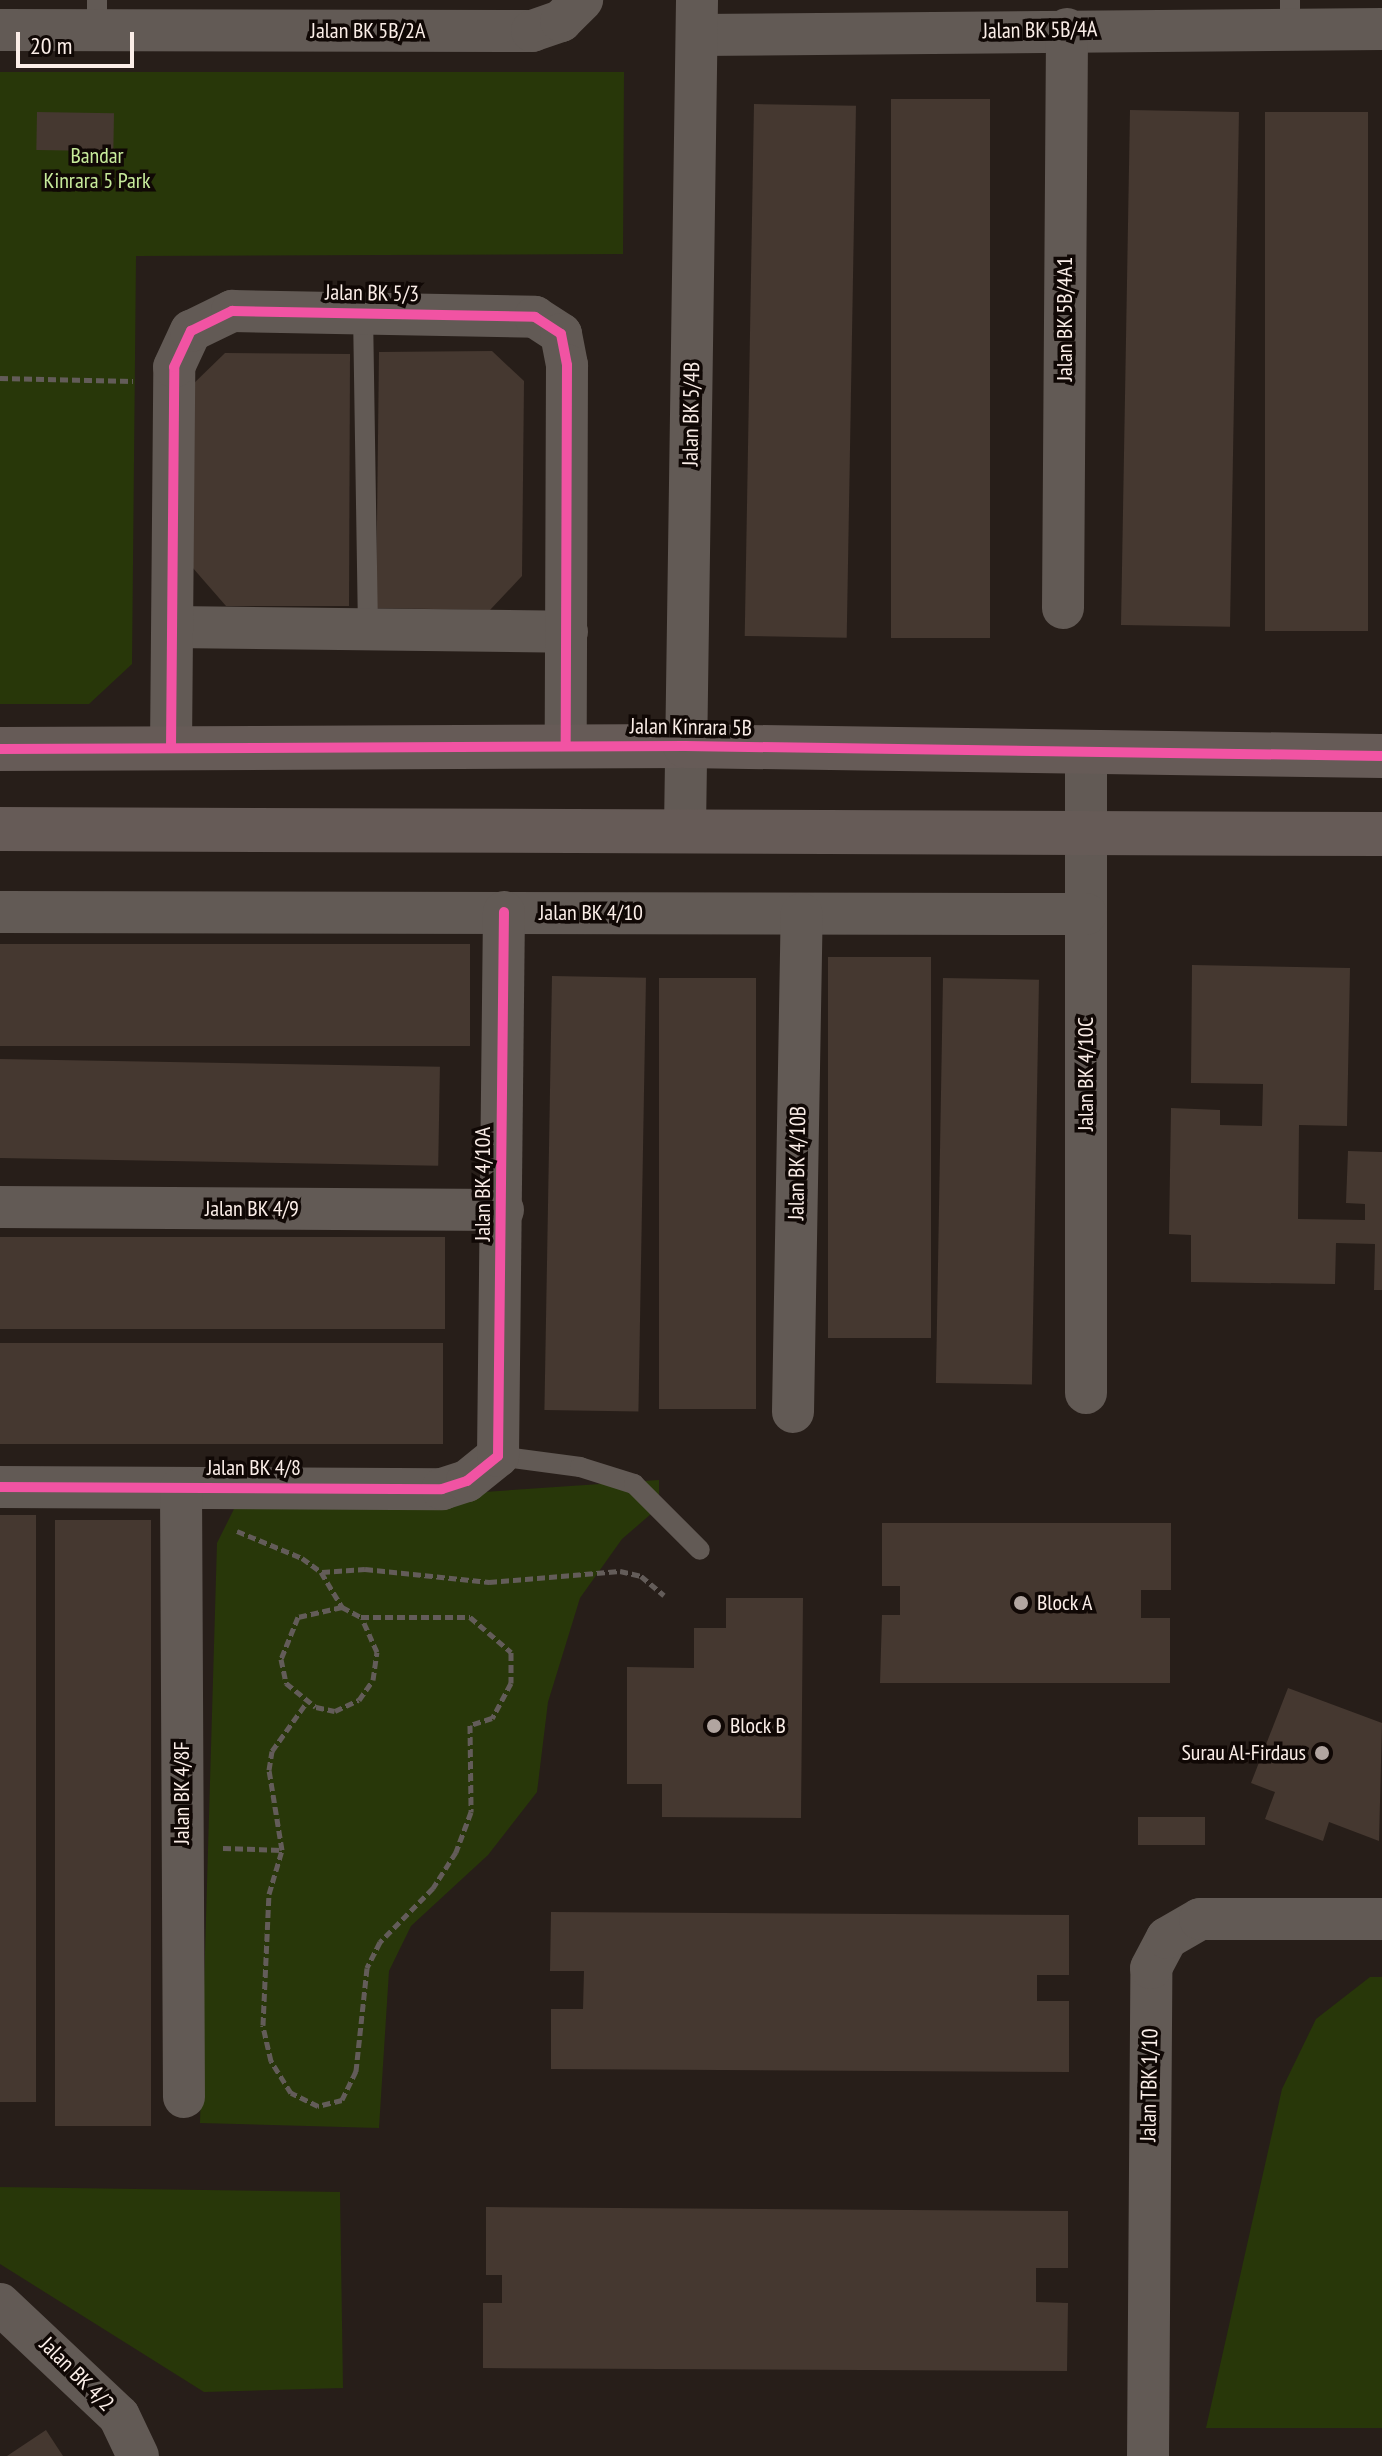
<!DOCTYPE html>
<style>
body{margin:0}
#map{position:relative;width:1382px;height:2456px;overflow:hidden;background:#271e19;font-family:"PT Sans Narrow",sans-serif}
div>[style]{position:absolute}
.green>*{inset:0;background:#283709}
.building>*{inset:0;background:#453830;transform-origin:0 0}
.path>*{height:5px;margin-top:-2.5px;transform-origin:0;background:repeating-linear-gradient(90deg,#635c59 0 8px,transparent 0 12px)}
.lane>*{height:20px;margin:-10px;padding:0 10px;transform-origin:10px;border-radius:10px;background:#625a55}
.street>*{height:42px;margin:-21px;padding:0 21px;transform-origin:21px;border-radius:21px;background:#625a55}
.secondary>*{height:44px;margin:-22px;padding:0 22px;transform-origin:22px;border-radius:22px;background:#665b57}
.cycleway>*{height:10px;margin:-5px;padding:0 5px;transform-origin:5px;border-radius:5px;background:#f153a3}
.dots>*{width:22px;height:22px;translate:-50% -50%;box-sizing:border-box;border:4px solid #100805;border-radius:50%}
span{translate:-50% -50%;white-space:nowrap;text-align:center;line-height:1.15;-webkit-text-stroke:7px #100805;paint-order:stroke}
.street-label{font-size:22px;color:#fbeee8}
.park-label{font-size:22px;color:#c7eb9b}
.poi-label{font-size:22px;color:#fbeee8}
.left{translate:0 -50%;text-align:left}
.right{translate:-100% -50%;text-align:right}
.scale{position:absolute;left:16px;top:32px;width:118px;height:36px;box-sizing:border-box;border:4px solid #fbeee8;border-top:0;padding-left:10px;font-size:24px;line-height:28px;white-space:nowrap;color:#fbeee8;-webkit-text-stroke:6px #100805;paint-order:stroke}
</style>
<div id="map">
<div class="green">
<i style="clip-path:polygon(0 72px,624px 72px,623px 254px,136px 256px,132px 664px,89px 704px,0 704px)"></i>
<i style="clip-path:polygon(659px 1480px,659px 1507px,622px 1539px,580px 1598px,548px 1702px,537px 1792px,488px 1855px,411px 1926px,389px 1971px,379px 2128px,200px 2123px,217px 1543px,234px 1509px)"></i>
<i style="clip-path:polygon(1370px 1977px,1382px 1977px,1382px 2428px,1206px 2428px,1282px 2089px,1316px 2019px)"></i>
<i style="clip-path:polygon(0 2187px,340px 2192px,343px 2388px,204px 2392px,0 2264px)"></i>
</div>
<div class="building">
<i style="left:891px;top:99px;width:99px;height:539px"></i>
<i style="left:754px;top:104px;width:102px;height:532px;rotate:1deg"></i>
<i style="left:1130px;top:110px;width:109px;height:515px;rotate:1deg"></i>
<i style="left:37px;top:112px;width:77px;height:38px;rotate:1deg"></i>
<i style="left:1265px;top:112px;width:103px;height:519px"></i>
<i style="clip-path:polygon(492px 351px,524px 381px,522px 576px,490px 610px,376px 608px,379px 352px)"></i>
<i style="clip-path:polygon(225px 353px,350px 354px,349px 606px,226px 606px,192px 567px,189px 388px)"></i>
<i style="left:0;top:944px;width:470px;height:102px"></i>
<i style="left:828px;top:957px;width:103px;height:381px"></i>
<i style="clip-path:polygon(1192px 965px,1350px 968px,1347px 1126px,1299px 1125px,1298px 1219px,1365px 1220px,1365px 1204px,1346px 1203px,1348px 1151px,1382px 1152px,1382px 1290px,1374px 1290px,1375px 1244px,1336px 1243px,1335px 1284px,1191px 1282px,1191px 1235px,1169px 1234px,1171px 1108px,1220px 1110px,1220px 1125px,1262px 1126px,1263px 1084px,1191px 1083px)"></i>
<i style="left:552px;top:976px;width:94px;height:434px;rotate:1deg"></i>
<i style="left:659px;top:978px;width:97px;height:431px"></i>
<i style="left:943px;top:978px;width:96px;height:405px;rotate:1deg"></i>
<i style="left:0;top:1059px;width:440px;height:99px;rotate:1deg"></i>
<i style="left:0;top:1237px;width:445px;height:92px"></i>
<i style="left:0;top:1343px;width:443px;height:101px"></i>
<i style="left:0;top:1515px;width:36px;height:587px"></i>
<i style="left:55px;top:1520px;width:96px;height:606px"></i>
<i style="clip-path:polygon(882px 1523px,1171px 1523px,1171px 1590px,1141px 1590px,1141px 1618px,1170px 1618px,1170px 1683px,880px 1683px,882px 1615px,900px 1615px,900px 1586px,882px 1586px)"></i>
<i style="clip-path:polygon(726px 1598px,803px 1598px,801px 1818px,662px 1817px,662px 1784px,627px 1784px,627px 1667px,694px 1668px,694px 1628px,726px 1628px)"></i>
<i style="clip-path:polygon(1288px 1688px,1382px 1723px,1379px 1841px,1329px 1822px,1323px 1841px,1265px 1819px,1275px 1792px,1251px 1783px)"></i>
<i style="left:1138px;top:1817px;width:67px;height:28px"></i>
<i style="clip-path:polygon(551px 1912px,1069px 1915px,1069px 1975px,1037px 1975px,1037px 2001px,1069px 2001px,1069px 2072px,551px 2069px,551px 2009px,583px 2009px,584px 1971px,550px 1971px)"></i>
<i style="clip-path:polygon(486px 2207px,1068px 2211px,1068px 2268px,1036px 2268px,1036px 2302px,1068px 2303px,1067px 2371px,483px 2368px,483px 2303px,502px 2303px,502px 2275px,486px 2275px)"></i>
<i style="clip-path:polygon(46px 2430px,63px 2456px,7px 2456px)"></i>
</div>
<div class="path">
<i style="left:0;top:378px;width:133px;rotate:1.3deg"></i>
<i style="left:237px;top:1531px;width:70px;rotate:22.6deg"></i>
<i style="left:302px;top:1558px;width:24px;rotate:36deg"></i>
<i style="left:321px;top:1572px;width:41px;rotate:59deg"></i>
<i style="left:342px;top:1607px;width:21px;rotate:28deg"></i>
<i style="left:361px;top:1617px;width:109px"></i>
<i style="left:470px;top:1617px;width:54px;rotate:40.5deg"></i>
<i style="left:511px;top:1652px;width:31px;rotate:90deg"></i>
<i style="left:511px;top:1683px;width:40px;rotate:118deg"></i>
<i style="left:492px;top:1718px;width:23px;rotate:162deg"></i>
<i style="left:470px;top:1725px;width:87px;rotate:89.3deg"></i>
<i style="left:471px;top:1812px;width:43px;rotate:110.6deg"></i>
<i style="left:456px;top:1852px;width:43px;rotate:122.6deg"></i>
<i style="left:433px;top:1888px;width:76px;rotate:134.5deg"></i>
<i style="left:380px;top:1942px;width:29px;rotate:117deg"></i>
<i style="left:367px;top:1968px;width:104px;rotate:96.1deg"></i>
<i style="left:356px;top:2071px;width:32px;rotate:116deg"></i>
<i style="left:342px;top:2100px;width:25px;rotate:166deg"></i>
<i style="left:318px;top:2106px;width:30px;rotate:-154deg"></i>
<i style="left:291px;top:2093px;width:38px;rotate:-122deg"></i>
<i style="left:271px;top:2061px;width:37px;rotate:-103deg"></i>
<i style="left:263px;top:2025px;width:131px;rotate:-87.4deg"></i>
<i style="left:269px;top:1894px;width:46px;rotate:-73.5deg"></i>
<i style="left:282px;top:1850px;width:81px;rotate:-99.2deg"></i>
<i style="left:269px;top:1770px;width:19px;rotate:-81deg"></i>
<i style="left:272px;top:1751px;width:60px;rotate:-54.5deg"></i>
<i style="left:322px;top:1572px;width:43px;rotate:-4deg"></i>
<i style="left:365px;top:1569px;width:125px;rotate:6deg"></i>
<i style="left:489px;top:1582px;width:131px;rotate:-4.8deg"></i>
<i style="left:620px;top:1571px;width:22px;rotate:13deg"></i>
<i style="left:641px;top:1576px;width:30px;rotate:40deg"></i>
<i style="left:342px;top:1607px;width:45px;rotate:167.2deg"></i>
<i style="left:298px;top:1617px;width:45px;rotate:112deg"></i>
<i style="left:281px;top:1659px;width:25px;rotate:78deg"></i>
<i style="left:286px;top:1683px;width:38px;rotate:39deg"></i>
<i style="left:316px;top:1707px;width:19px;rotate:12deg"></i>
<i style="left:335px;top:1711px;width:26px;rotate:-25deg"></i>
<i style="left:359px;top:1700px;width:24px;rotate:-55deg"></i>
<i style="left:373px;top:1680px;width:28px;rotate:-82deg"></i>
<i style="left:377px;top:1652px;width:37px;rotate:-114deg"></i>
<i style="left:223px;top:1848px;width:59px;rotate:1.9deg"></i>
</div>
<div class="lane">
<i style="left:97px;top:0;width:29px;rotate:90deg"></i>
<i style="left:1290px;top:0;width:27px;rotate:90deg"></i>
<i style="left:363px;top:312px;width:318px;rotate:89.1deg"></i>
<i style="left:498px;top:1456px;width:83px;rotate:7.6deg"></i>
<i style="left:580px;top:1467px;width:57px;rotate:17.5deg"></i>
<i style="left:634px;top:1484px;width:93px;rotate:45deg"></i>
</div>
<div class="street">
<i style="left:0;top:30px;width:532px;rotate:0.11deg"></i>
<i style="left:532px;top:31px;width:31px;rotate:-19deg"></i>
<i style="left:561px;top:21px;width:30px;rotate:-45deg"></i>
<i style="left:698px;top:35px;width:684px;rotate:-0.5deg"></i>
<i style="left:1063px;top:608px;width:579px;rotate:-89.6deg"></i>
<i style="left:173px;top:627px;width:394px;rotate:0.7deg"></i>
<i style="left:171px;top:748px;width:381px;rotate:-89.5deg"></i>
<i style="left:174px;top:367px;width:40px;rotate:-65deg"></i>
<i style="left:191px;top:331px;width:46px;rotate:-26deg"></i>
<i style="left:232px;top:311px;width:303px;rotate:1.1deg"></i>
<i style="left:535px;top:317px;width:31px;rotate:33deg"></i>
<i style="left:561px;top:334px;width:32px;rotate:79deg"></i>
<i style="left:567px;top:365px;width:381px;rotate:90.2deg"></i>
<i style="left:1086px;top:754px;width:639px;rotate:90deg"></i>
<i style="left:685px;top:829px;width:829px;rotate:-89.17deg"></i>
<i style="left:0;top:912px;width:1086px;rotate:0.11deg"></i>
<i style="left:0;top:1207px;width:503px;rotate:0.34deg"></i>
<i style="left:793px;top:1412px;width:498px;rotate:-89deg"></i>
<i style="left:0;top:1487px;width:442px;rotate:0.3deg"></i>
<i style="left:442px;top:1489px;width:26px;rotate:-18deg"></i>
<i style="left:467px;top:1481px;width:40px;rotate:-39deg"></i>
<i style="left:498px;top:1456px;width:544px;rotate:-89.37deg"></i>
<i style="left:181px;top:1488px;width:609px;rotate:89.72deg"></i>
<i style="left:0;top:2304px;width:163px;rotate:43.3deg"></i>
<i style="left:119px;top:2416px;width:44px;rotate:64.6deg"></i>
<i style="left:1148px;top:2456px;width:488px;rotate:-89.6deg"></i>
<i style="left:1151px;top:1968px;width:34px;rotate:-62deg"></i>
<i style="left:1167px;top:1938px;width:38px;rotate:-30deg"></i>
<i style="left:1200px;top:1919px;width:182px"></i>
</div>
<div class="secondary">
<i style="left:0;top:749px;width:685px;rotate:-0.25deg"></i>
<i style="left:685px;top:746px;width:697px;rotate:0.82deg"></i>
<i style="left:0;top:829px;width:1382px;rotate:0.21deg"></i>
</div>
<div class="cycleway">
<i style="left:171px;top:748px;width:381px;rotate:-89.5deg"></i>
<i style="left:174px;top:367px;width:40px;rotate:-65deg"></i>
<i style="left:191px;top:331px;width:46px;rotate:-26deg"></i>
<i style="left:232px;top:311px;width:303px;rotate:1.1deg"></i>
<i style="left:535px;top:317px;width:31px;rotate:33deg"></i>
<i style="left:561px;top:334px;width:32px;rotate:79deg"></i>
<i style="left:567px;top:365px;width:381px;rotate:90.2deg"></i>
<i style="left:0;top:749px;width:685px;rotate:-0.25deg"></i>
<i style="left:685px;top:746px;width:697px;rotate:0.82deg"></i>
<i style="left:0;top:1487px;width:442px;rotate:0.3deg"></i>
<i style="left:442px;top:1489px;width:26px;rotate:-18deg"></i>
<i style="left:467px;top:1481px;width:40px;rotate:-39deg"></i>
<i style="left:498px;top:1456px;width:544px;rotate:-89.37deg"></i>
</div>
<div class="dots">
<i style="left:1021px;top:1603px;background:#b1a5a0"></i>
<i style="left:714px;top:1726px;background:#b1a5a0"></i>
<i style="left:1322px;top:1753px;background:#b1a5a0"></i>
</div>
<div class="street-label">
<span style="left:1040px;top:30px;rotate:-1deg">Jalan BK 5B/4A</span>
<span style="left:368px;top:31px">Jalan BK 5B/2A</span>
<span style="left:372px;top:293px;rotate:1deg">Jalan BK 5/3</span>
<span style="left:1065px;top:319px;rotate:-90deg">Jalan BK 5B/4A1</span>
<span style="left:691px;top:414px;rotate:-89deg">Jalan BK 5/4B</span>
<span style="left:691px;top:727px;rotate:1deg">Jalan Kinrara 5B</span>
<span style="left:591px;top:913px">Jalan BK 4/10</span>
<span style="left:1086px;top:1074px;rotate:-90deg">Jalan BK 4/10C</span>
<span style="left:797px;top:1163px;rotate:-89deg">Jalan BK 4/10B</span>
<span style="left:483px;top:1184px;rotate:-90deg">Jalan BK 4/10A</span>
<span style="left:252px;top:1209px">Jalan BK 4/9</span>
<span style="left:254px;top:1468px">Jalan BK 4/8</span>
<span style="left:182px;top:1793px;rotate:-90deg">Jalan BK 4/8F</span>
<span style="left:1149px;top:2085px;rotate:-89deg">Jalan TBK 1/10</span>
<span style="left:77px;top:2374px;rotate:45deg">Jalan BK 4/2</span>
</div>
<div class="park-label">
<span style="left:97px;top:168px">Bandar<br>Kinrara 5 Park</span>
</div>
<div class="poi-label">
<span class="left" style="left:1037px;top:1603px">Block A</span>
<span class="left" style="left:730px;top:1726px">Block B</span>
<span class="right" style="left:1306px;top:1753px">Surau Al-Firdaus</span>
</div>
<div class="scale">20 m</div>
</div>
